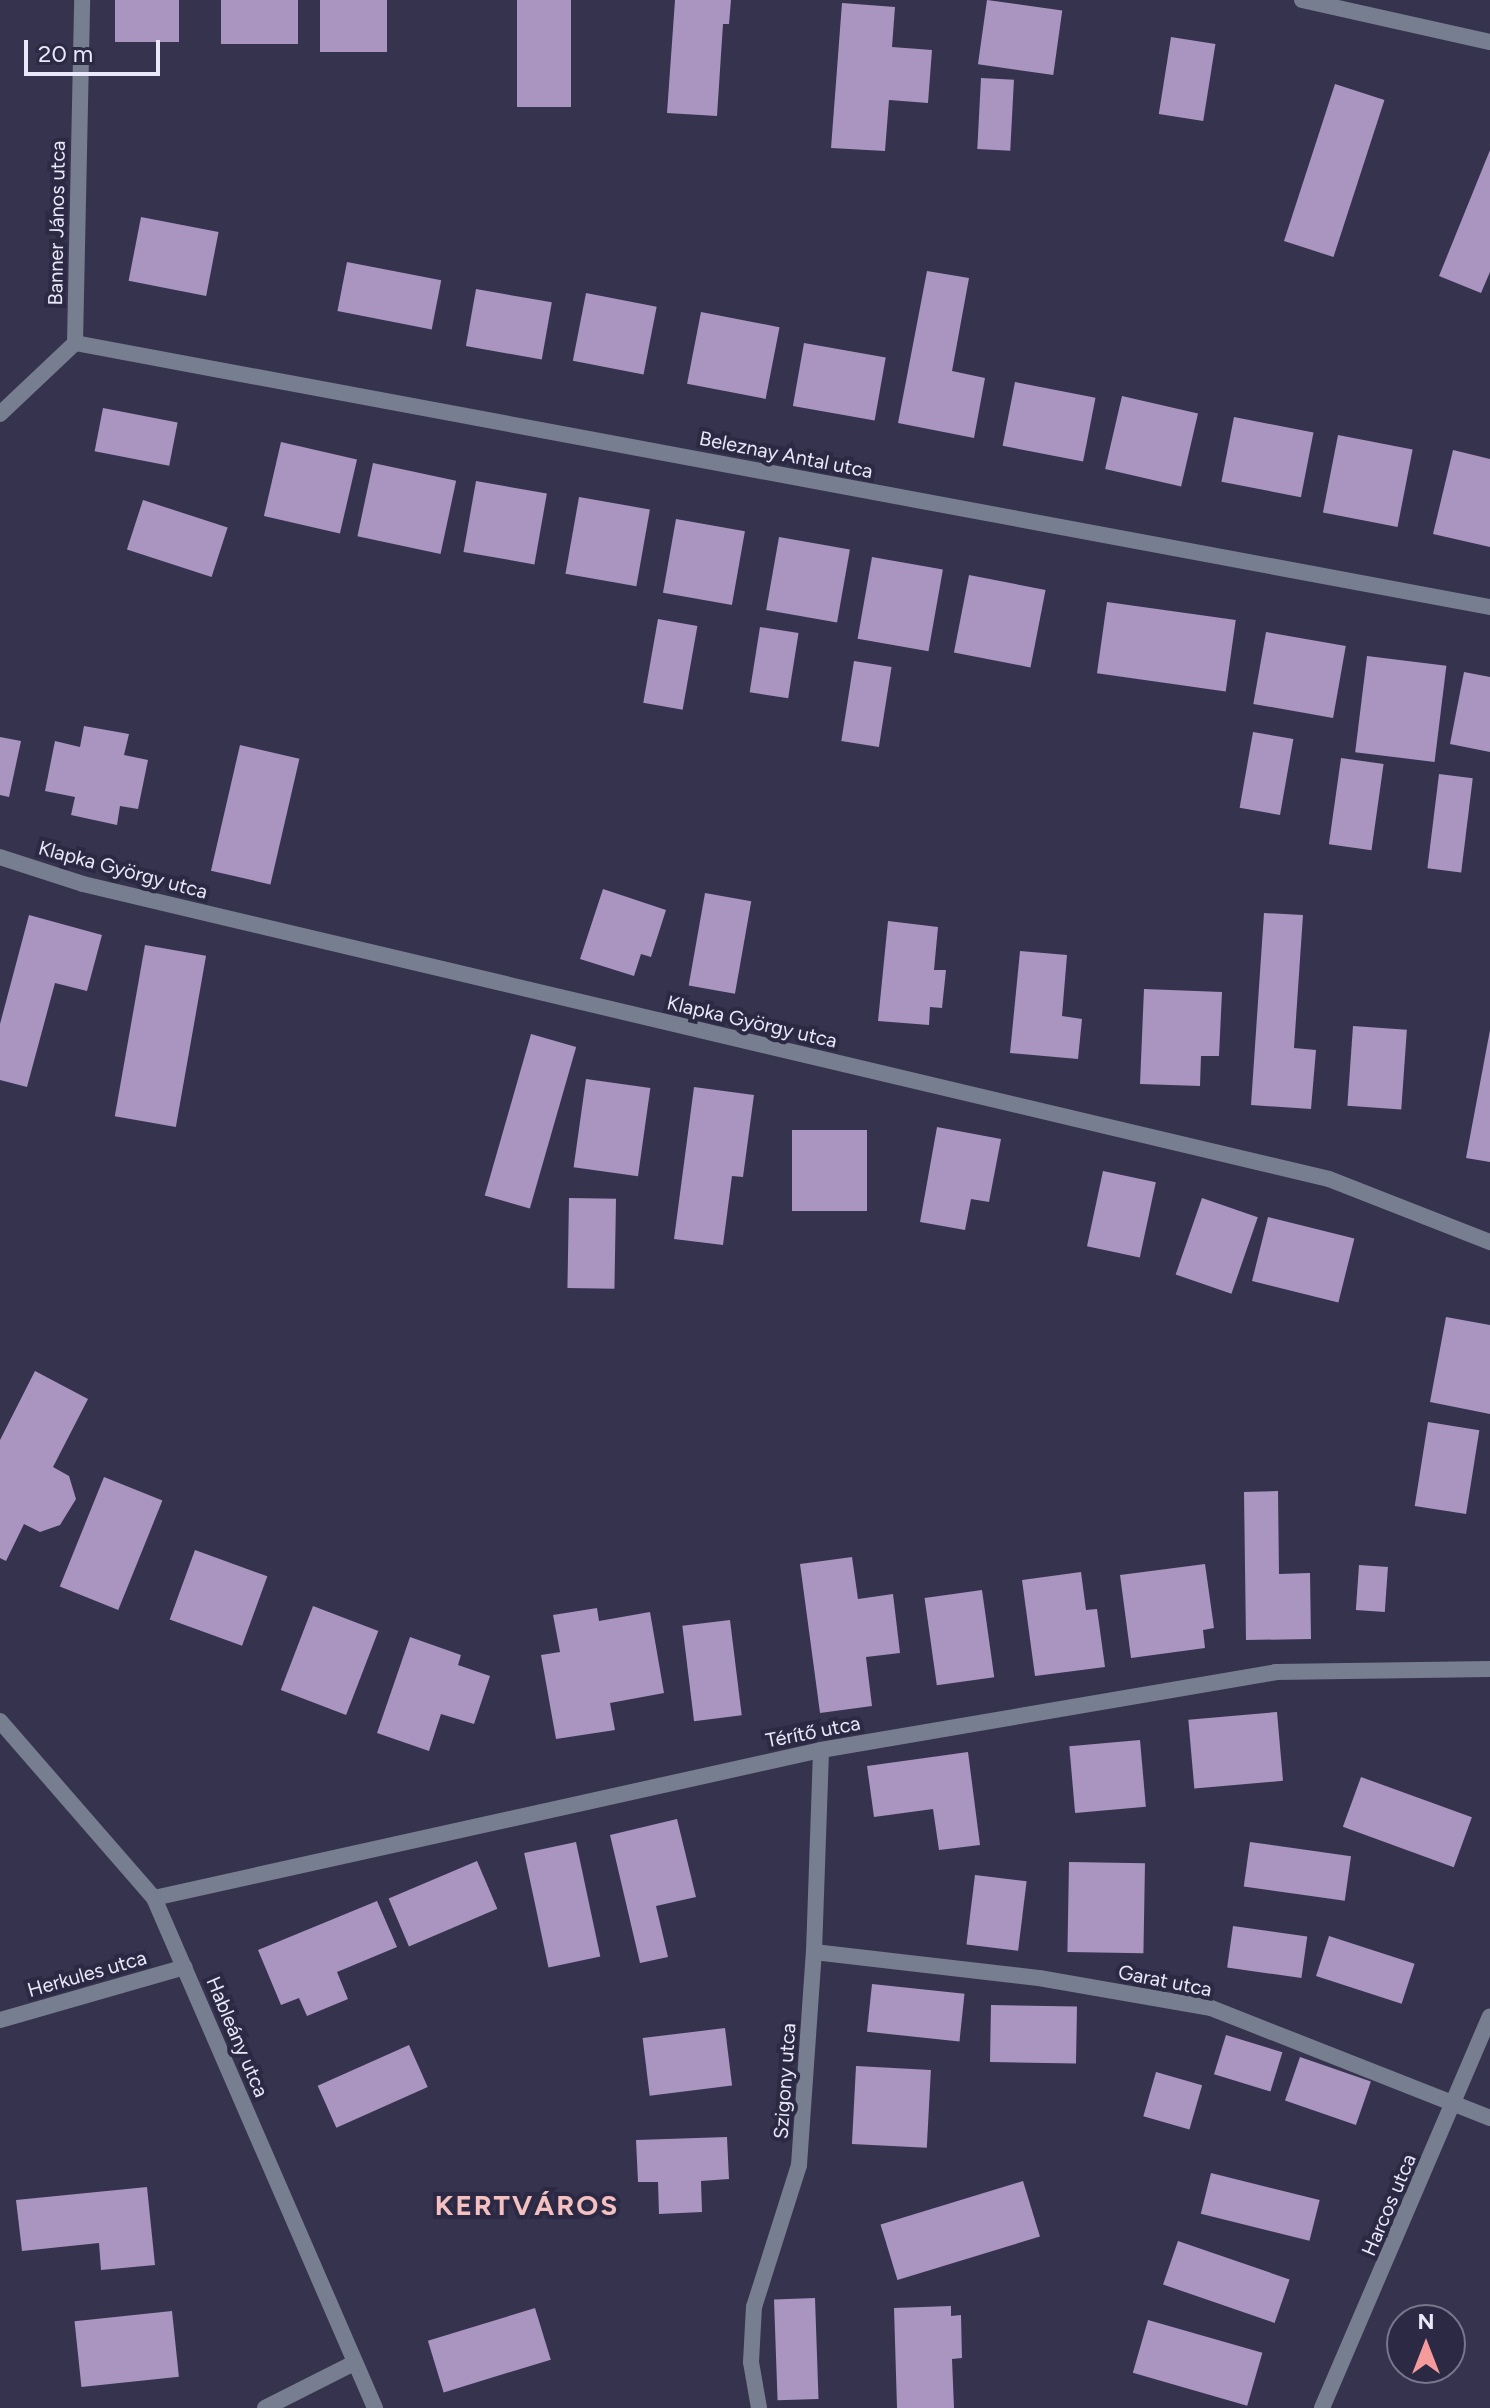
<!DOCTYPE html>
<meta charset="utf-8">
<style>
body{margin:0}
#map{position:relative;width:1490px;height:2408px;overflow:hidden;background:#36334f;font-family:Figtree,sans-serif}
div>[style]{position:absolute}
.building>*{inset:0;background:#a995bf;transform-origin:0 0}
.street>*{height:16px;margin:-8px;padding:0 8px;transform-origin:8px;border-radius:8px;background:#777e90}
span{translate:-50% -50%;white-space:nowrap;text-align:center;line-height:1.15;-webkit-text-stroke:8px #2c2944;paint-order:stroke}
.street-label{font-size:20px;color:#e9e7f9}
.district-label{font-size:28px;color:#f5c1c0;font-weight:700;letter-spacing:2px}
.north{position:absolute;left:1386px;top:2304px;width:80px;height:80px;box-sizing:border-box;background:#2c2944;border:2px solid #78758c;border-radius:50%;rotate:0deg;font-size:22px;font-weight:700;line-height:32px;text-align:center;color:#e9e7f9}
.north::after{content:'';display:block;margin:auto;width:28px;height:36px;background:#f59b9b;clip-path:polygon(50% 0,100% 100%,50% 72%,0 100%)}
.scale{position:absolute;left:24px;top:40px;width:136px;height:36px;box-sizing:border-box;border:4px solid #e9e7f9;border-top:0;padding-left:10px;font-size:24px;line-height:28px;white-space:nowrap;color:#e9e7f9;-webkit-text-stroke:6px #2c2944;paint-order:stroke}
</style>
<div id="map">
<div class="building">
<i style="left:115px;top:0;width:64px;height:42px"></i>
<i style="left:221px;top:0;width:77px;height:44px"></i>
<i style="left:320px;top:0;width:67px;height:52px"></i>
<i style="left:517px;top:0;width:54px;height:107px"></i>
<i style="clip-path:polygon(675px 0,731px 0,729px 24px,723px 24px,717px 116px,667px 113px)"></i>
<i style="left:987px;top:0;width:76px;height:65px;rotate:8deg"></i>
<i style="clip-path:polygon(842px 3px,895px 7px,892px 47px,932px 50px,928px 103px,889px 100px,885px 151px,831px 148px)"></i>
<i style="left:1171px;top:37px;width:45px;height:78px;rotate:9deg"></i>
<i style="left:981px;top:78px;width:33px;height:71px;rotate:3deg"></i>
<i style="left:1335px;top:84px;width:52px;height:165px;rotate:18deg"></i>
<i style="clip-path:polygon(1490px 150px,1490px 272px,1481px 293px,1439px 276px)"></i>
<i style="left:141px;top:217px;width:79px;height:65px;rotate:11deg"></i>
<i style="left:347px;top:262px;width:96px;height:50px;rotate:11deg"></i>
<i style="clip-path:polygon(927px 271px,969px 278px,952px 371px,985px 378px,974px 438px,898px 423px)"></i>
<i style="left:476px;top:289px;width:77px;height:58px;rotate:10deg"></i>
<i style="left:586px;top:293px;width:72px;height:69px;rotate:11deg"></i>
<i style="left:701px;top:312px;width:80px;height:73px;rotate:11deg"></i>
<i style="left:804px;top:343px;width:83px;height:64px;rotate:10deg"></i>
<i style="left:1015px;top:382px;width:82px;height:65px;rotate:11deg"></i>
<i style="left:1122px;top:396px;width:78px;height:75px;rotate:13deg"></i>
<i style="left:103px;top:408px;width:76px;height:44px;rotate:11deg"></i>
<i style="left:1234px;top:417px;width:81px;height:66px;rotate:11deg"></i>
<i style="left:1338px;top:435px;width:76px;height:79px;rotate:11deg"></i>
<i style="left:281px;top:442px;width:78px;height:76px;rotate:13deg"></i>
<i style="clip-path:polygon(1453px 450px,1490px 459px,1490px 547px,1433px 534px)"></i>
<i style="left:373px;top:463px;width:85px;height:75px;rotate:12deg"></i>
<i style="left:476px;top:481px;width:72px;height:72px;rotate:10deg"></i>
<i style="left:579px;top:497px;width:72px;height:78px;rotate:10deg"></i>
<i style="left:143px;top:500px;width:89px;height:52px;rotate:18deg"></i>
<i style="left:676px;top:519px;width:70px;height:75px;rotate:10deg"></i>
<i style="left:779px;top:537px;width:72px;height:74px;rotate:10deg"></i>
<i style="left:872px;top:557px;width:72px;height:83px;rotate:10deg"></i>
<i style="left:969px;top:575px;width:78px;height:79px;rotate:11deg"></i>
<i style="left:1107px;top:602px;width:130px;height:72px;rotate:8deg"></i>
<i style="left:658px;top:619px;width:40px;height:85px;rotate:10deg"></i>
<i style="left:760px;top:627px;width:39px;height:66px;rotate:9deg"></i>
<i style="left:1266px;top:632px;width:81px;height:73px;rotate:10deg"></i>
<i style="left:1367px;top:656px;width:80px;height:97px;rotate:7deg"></i>
<i style="left:854px;top:661px;width:38px;height:81px;rotate:9deg"></i>
<i style="clip-path:polygon(1464px 672px,1490px 677px,1490px 752px,1450px 744px)"></i>
<i style="clip-path:polygon(84px 726px,129px 734px,124px 755px,148px 760px,138px 809px,120px 806px,117px 825px,71px 815px,75px 797px,45px 791px,55px 741px,80px 747px)"></i>
<i style="left:1253px;top:732px;width:41px;height:77px;rotate:10deg"></i>
<i style="clip-path:polygon(0 737px,21px 741px,9px 797px,0 795px)"></i>
<i style="left:240px;top:745px;width:61px;height:129px;rotate:13deg"></i>
<i style="left:1341px;top:758px;width:43px;height:87px;rotate:8deg"></i>
<i style="left:1439px;top:774px;width:34px;height:95px;rotate:7deg"></i>
<i style="clip-path:polygon(603px 889px,666px 910px,651px 957px,641px 954px,634px 976px,580px 959px)"></i>
<i style="left:705px;top:893px;width:47px;height:94px;rotate:10deg"></i>
<i style="clip-path:polygon(1264px 913px,1303px 915px,1294px 1048px,1316px 1050px,1311px 1109px,1251px 1105px)"></i>
<i style="clip-path:polygon(29px 915px,102px 935px,87px 991px,55px 983px,27px 1087px,0 1080px,0 1024px)"></i>
<i style="clip-path:polygon(888px 921px,938px 927px,934px 970px,946px 970px,942px 1008px,930px 1007px,929px 1025px,878px 1021px)"></i>
<i style="left:145px;top:945px;width:62px;height:174px;rotate:10deg"></i>
<i style="clip-path:polygon(1020px 951px,1067px 955px,1062px 1016px,1082px 1019px,1078px 1059px,1010px 1053px)"></i>
<i style="clip-path:polygon(1144px 989px,1222px 992px,1219px 1056px,1201px 1056px,1200px 1086px,1140px 1084px)"></i>
<i style="left:1353px;top:1026px;width:54px;height:80px;rotate:4deg"></i>
<i style="clip-path:polygon(1490px 1030px,1490px 1162px,1466px 1158px)"></i>
<i style="left:531px;top:1034px;width:47px;height:168px;rotate:16deg"></i>
<i style="left:586px;top:1079px;width:65px;height:89px;rotate:8deg"></i>
<i style="clip-path:polygon(694px 1087px,754px 1095px,743px 1177px,732px 1176px,723px 1245px,674px 1239px)"></i>
<i style="clip-path:polygon(937px 1127px,1001px 1139px,989px 1202px,971px 1199px,965px 1230px,920px 1222px)"></i>
<i style="left:792px;top:1130px;width:75px;height:81px"></i>
<i style="left:1103px;top:1171px;width:54px;height:77px;rotate:12deg"></i>
<i style="left:569px;top:1198px;width:47px;height:90px;rotate:1deg"></i>
<i style="left:1202px;top:1198px;width:59px;height:81px;rotate:19deg"></i>
<i style="left:1268px;top:1217px;width:89px;height:66px;rotate:14deg"></i>
<i style="clip-path:polygon(1446px 1317px,1490px 1325px,1490px 1414px,1430px 1402px)"></i>
<i style="clip-path:polygon(35px 1371px,88px 1399px,53px 1467px,69px 1476px,76px 1499px,60px 1525px,40px 1532px,24px 1524px,6px 1561px,0 1558px,0 1440px)"></i>
<i style="left:1428px;top:1422px;width:52px;height:85px;rotate:9deg"></i>
<i style="left:104px;top:1477px;width:63px;height:118px;rotate:22deg"></i>
<i style="clip-path:polygon(1278px 1491px,1279px 1574px,1310px 1573px,1311px 1639px,1246px 1640px,1244px 1492px)"></i>
<i style="left:195px;top:1550px;width:77px;height:74px;rotate:20deg"></i>
<i style="clip-path:polygon(852px 1557px,858px 1599px,893px 1594px,900px 1653px,866px 1657px,872px 1706px,820px 1713px,800px 1564px)"></i>
<i style="clip-path:polygon(1205px 1564px,1214px 1628px,1203px 1630px,1205px 1648px,1131px 1658px,1120px 1575px)"></i>
<i style="left:1359px;top:1565px;width:29px;height:45px;rotate:4deg"></i>
<i style="clip-path:polygon(1081px 1572px,1086px 1610px,1097px 1609px,1105px 1667px,1035px 1676px,1022px 1580px)"></i>
<i style="left:982px;top:1590px;width:88px;height:58px;rotate:82deg"></i>
<i style="left:313px;top:1606px;width:70px;height:90px;rotate:21deg"></i>
<i style="clip-path:polygon(597px 1608px,599px 1621px,650px 1612px,664px 1693px,610px 1703px,615px 1730px,556px 1739px,541px 1655px,560px 1652px,553px 1615px)"></i>
<i style="left:730px;top:1620px;width:96px;height:48px;rotate:83deg"></i>
<i style="clip-path:polygon(410px 1637px,461px 1655px,458px 1665px,490px 1676px,474px 1724px,441px 1714px,429px 1751px,377px 1733px)"></i>
<i style="left:1277px;top:1712px;width:69px;height:89px;rotate:85deg"></i>
<i style="left:1140px;top:1740px;width:67px;height:71px;rotate:85deg"></i>
<i style="clip-path:polygon(968px 1752px,980px 1845px,939px 1850px,933px 1809px,874px 1817px,867px 1766px)"></i>
<i style="left:1361px;top:1777px;width:118px;height:53px;rotate:20deg"></i>
<i style="clip-path:polygon(677px 1819px,696px 1897px,656px 1906px,668px 1957px,640px 1963px,610px 1835px)"></i>
<i style="left:576px;top:1842px;width:117px;height:53px;rotate:78deg"></i>
<i style="left:1250px;top:1842px;width:102px;height:45px;rotate:8deg"></i>
<i style="left:477px;top:1861px;width:52px;height:96px;rotate:67deg"></i>
<i style="left:1069px;top:1862px;width:76px;height:90px;rotate:1deg"></i>
<i style="left:975px;top:1875px;width:52px;height:70px;rotate:7deg"></i>
<i style="clip-path:polygon(377px 1901px,397px 1947px,337px 1972px,348px 1999px,307px 2016px,299px 1998px,281px 2005px,258px 1950px)"></i>
<i style="left:1233px;top:1926px;width:75px;height:42px;rotate:8deg"></i>
<i style="left:1329px;top:1936px;width:90px;height:42px;rotate:18deg"></i>
<i style="left:872px;top:1984px;width:93px;height:48px;rotate:6deg"></i>
<i style="left:991px;top:2005px;width:86px;height:57px;rotate:1deg"></i>
<i style="left:725px;top:2028px;width:58px;height:83px;rotate:83deg"></i>
<i style="left:1226px;top:2035px;width:59px;height:41px;rotate:17deg"></i>
<i style="left:409px;top:2045px;width:46px;height:100px;rotate:66deg"></i>
<i style="left:1300px;top:2057px;width:75px;height:46px;rotate:19deg"></i>
<i style="left:856px;top:2066px;width:75px;height:78px;rotate:3deg"></i>
<i style="left:1156px;top:2072px;width:48px;height:46px;rotate:16deg"></i>
<i style="clip-path:polygon(727px 2137px,729px 2179px,701px 2181px,702px 2212px,659px 2214px,658px 2182px,638px 2182px,636px 2140px)"></i>
<i style="left:1211px;top:2173px;width:112px;height:42px;rotate:14deg"></i>
<i style="left:1023px;top:2181px;width:58px;height:149px;rotate:73deg"></i>
<i style="clip-path:polygon(147px 2187px,155px 2265px,101px 2270px,99px 2243px,22px 2251px,16px 2200px)"></i>
<i style="left:1178px;top:2241px;width:118px;height:46px;rotate:19deg"></i>
<i style="left:815px;top:2298px;width:101px;height:41px;rotate:88deg"></i>
<i style="clip-path:polygon(951px 2306px,951px 2316px,961px 2315px,962px 2358px,952px 2359px,954px 2408px,897px 2408px,894px 2308px)"></i>
<i style="left:535px;top:2308px;width:54px;height:112px;rotate:73deg"></i>
<i style="left:172px;top:2311px;width:66px;height:98px;rotate:84deg"></i>
<i style="left:1148px;top:2320px;width:119px;height:55px;rotate:16deg"></i>
</div>
<div class="street">
<i style="left:1302px;top:0;width:193px;rotate:12.6deg"></i>
<i style="left:75px;top:343px;width:1439px;rotate:10.57deg"></i>
<i style="left:0;top:414px;width:103px;rotate:-43.4deg"></i>
<i style="left:75px;top:343px;width:343px;rotate:-88.8deg"></i>
<i style="left:0;top:857px;width:87px;rotate:18deg"></i>
<i style="left:83px;top:884px;width:1280px;rotate:13.32deg"></i>
<i style="left:1329px;top:1179px;width:173px;rotate:21.4deg"></i>
<i style="left:0;top:1721px;width:235px;rotate:49deg"></i>
<i style="left:154px;top:1898px;width:556px;rotate:66.57deg"></i>
<i style="left:154px;top:1898px;width:683px;rotate:-12.51deg"></i>
<i style="left:821px;top:1750px;width:461px;rotate:-9.7deg"></i>
<i style="left:1275px;top:1672px;width:215px;rotate:-0.8deg"></i>
<i style="left:814px;top:1952px;width:226px;rotate:6.6deg"></i>
<i style="left:1039px;top:1978px;width:175px;rotate:9.9deg"></i>
<i style="left:1211px;top:2008px;width:300px;rotate:21.5deg"></i>
<i style="left:0;top:2020px;width:192px;rotate:-16deg"></i>
<i style="left:265px;top:2408px;width:100px;rotate:-26.8deg"></i>
<i style="left:759px;top:2408px;width:47px;rotate:-99.9deg"></i>
<i style="left:751px;top:2362px;width:55px;rotate:-86.9deg"></i>
<i style="left:754px;top:2307px;width:149px;rotate:-72.4deg"></i>
<i style="left:799px;top:2165px;width:214px;rotate:-86deg"></i>
<i style="left:814px;top:1952px;width:202px;rotate:-88deg"></i>
<i style="left:1322px;top:2408px;width:426px;rotate:-66.8deg"></i>
</div>
<div class="street-label">
<span style="left:57px;top:223px;rotate:-89deg">Banner János utca</span>
<span style="left:786px;top:455px;rotate:11deg">Beleznay Antal utca</span>
<span style="left:123px;top:870px;rotate:15deg">Klapka György utca</span>
<span style="left:752px;top:1022px;rotate:13deg">Klapka György utca</span>
<span style="left:813px;top:1732px;rotate:-11deg">Térítő utca</span>
<span style="left:87px;top:1974px;rotate:-16deg">Herkules utca</span>
<span style="left:1165px;top:1981px;rotate:11deg">Garat utca</span>
<span style="left:237px;top:2037px;rotate:67deg">Hableány utca</span>
<span style="left:785px;top:2081px;rotate:-86deg">Szigony utca</span>
<span style="left:1389px;top:2205px;rotate:-67deg">Harcos utca</span>
</div>
<div class="district-label">
<span style="left:527px;top:2205px">KERTVÁROS</span>
</div>
<div class="north">N</div>
<div class="scale">20 m</div>
</div>
